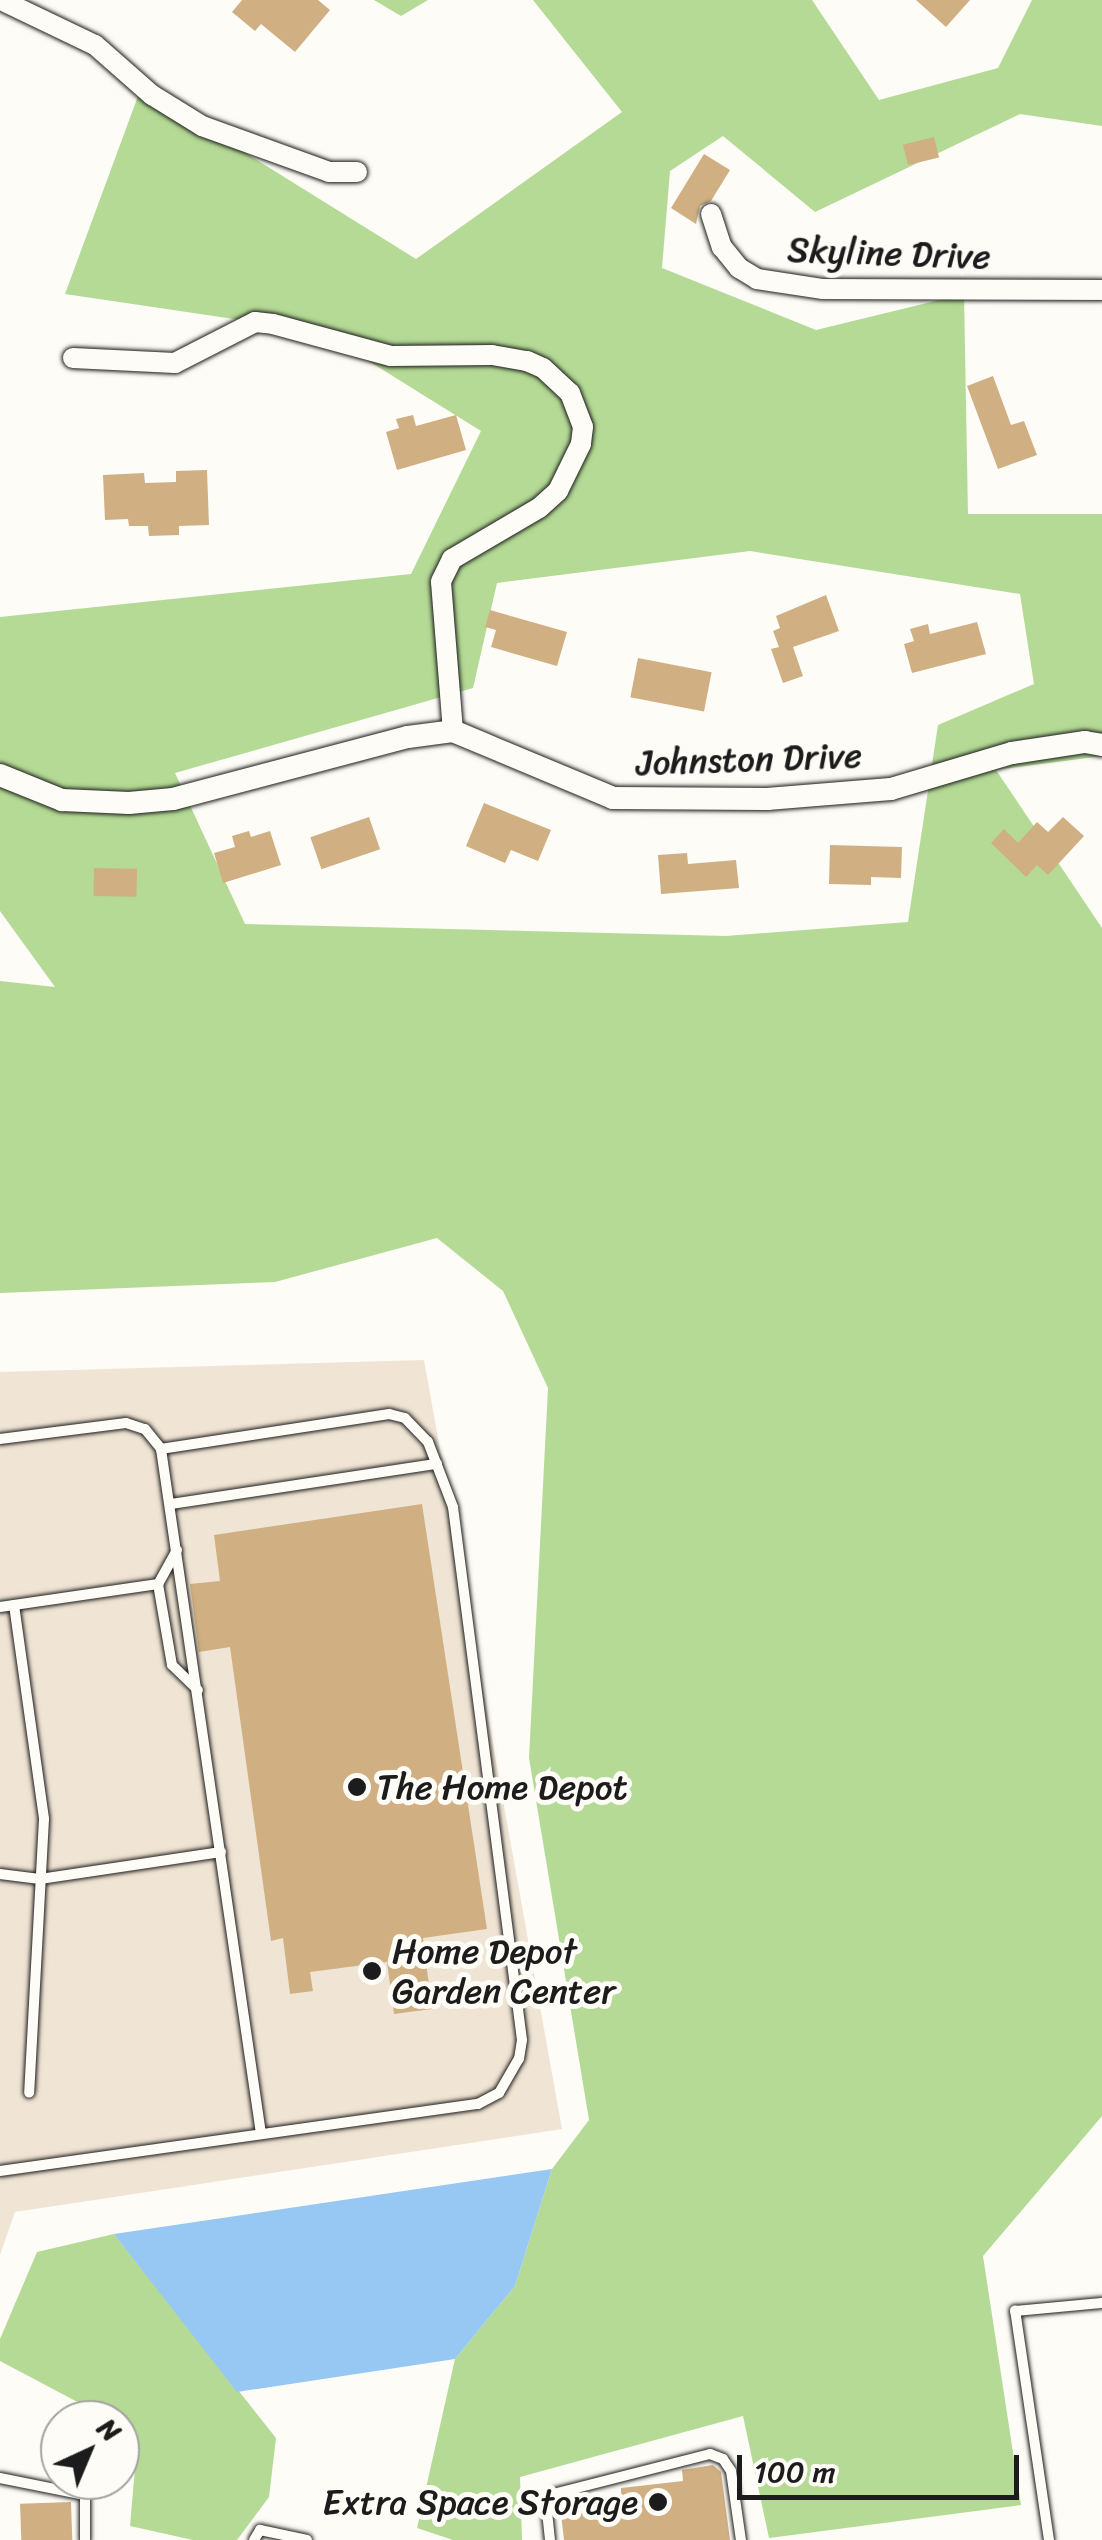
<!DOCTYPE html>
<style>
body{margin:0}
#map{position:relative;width:1102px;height:2540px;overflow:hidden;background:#fdfcf7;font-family:Sriracha,sans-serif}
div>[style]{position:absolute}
.built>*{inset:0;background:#f0e5d4}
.green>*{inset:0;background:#b4da95}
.water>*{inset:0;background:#96c8f3}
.building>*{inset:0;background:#d0b083;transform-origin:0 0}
.roads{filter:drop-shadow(0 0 2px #1c1c1c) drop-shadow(0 0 2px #1c1c1c)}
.service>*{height:10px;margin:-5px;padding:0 5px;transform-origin:5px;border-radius:5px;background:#fdfcf7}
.minor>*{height:20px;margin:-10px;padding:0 10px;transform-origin:10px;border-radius:10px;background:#fdfcf7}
.tertiary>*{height:22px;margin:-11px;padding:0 11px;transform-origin:11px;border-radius:11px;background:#fdfcf7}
.dots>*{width:28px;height:28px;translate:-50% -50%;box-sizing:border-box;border:5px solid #fdfcf7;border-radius:50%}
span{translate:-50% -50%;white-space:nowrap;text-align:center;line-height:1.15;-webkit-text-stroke:10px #fdfcf7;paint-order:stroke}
.street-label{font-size:35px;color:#1c1c1c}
.poi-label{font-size:35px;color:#1c1c1c}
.left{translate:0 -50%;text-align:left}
.right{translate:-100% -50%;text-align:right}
.north{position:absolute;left:40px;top:2400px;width:100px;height:100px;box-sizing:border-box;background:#fdfcf7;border:2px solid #a3a29f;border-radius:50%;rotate:44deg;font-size:28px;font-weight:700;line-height:40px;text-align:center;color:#1c1c1c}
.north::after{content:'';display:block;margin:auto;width:35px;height:45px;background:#1c1c1c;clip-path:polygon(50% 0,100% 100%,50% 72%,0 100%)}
.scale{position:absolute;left:737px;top:2455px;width:282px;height:45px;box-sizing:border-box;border:5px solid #1c1c1c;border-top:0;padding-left:12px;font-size:30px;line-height:35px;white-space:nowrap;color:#1c1c1c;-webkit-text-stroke:8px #fdfcf7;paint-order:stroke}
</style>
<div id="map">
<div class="built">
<i style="clip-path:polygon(424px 1360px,562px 2129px,15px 2212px,0 2255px,0 1372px)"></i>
</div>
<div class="green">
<i style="clip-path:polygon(374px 0,428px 0,401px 16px)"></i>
<i style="clip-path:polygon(evenodd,533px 0,812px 0,879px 100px,998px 68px,1032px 0,1102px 0,1102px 126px,1020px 114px,815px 212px,723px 136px,670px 171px,662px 268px,816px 330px,964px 294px,968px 514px,1102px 514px,1102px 756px,996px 770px,1102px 928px,1102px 2116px,983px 2256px,1021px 2505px,769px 2538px,743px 2416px,520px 2477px,522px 2540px,453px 2540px,417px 2528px,455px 2359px,515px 2286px,552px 2169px,589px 2120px,529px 1758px,548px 1388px,503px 1291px,437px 1238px,275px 1282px,0 1293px,0 981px,55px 987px,0 911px,0 617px,411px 574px,481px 431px,322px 332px,65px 294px,141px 88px,416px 259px,622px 112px,533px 0,750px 551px,1020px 594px,1034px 684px,938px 725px,908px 922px,726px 936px,245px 924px,175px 773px,473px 688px,497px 583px,750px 551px)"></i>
<i style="clip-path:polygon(114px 2234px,276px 2438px,269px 2497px,237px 2540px,193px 2540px,130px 2526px,138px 2434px,0 2361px,0 2339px,37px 2252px)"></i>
</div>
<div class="water">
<i style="clip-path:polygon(552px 2169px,515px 2286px,455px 2359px,237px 2392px,114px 2234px)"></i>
</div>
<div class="building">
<i style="clip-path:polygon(242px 0,318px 0,330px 10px,295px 52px,261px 24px,255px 31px,232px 12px)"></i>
<i style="clip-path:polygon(916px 0,970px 0,946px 27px)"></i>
<i style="left:934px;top:137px;width:21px;height:32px;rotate:76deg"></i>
<i style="clip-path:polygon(704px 154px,730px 170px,711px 201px,700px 206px,696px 224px,671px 208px)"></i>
<i style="clip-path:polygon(993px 376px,1011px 425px,1024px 421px,1037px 455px,998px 469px,967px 386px)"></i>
<i style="clip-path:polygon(413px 415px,416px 426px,456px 415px,466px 450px,397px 470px,386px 432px,399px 428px,396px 419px)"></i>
<i style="clip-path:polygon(207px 470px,209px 525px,179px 526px,179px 535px,149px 536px,148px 526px,129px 526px,128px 519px,105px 520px,103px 475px,144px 473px,145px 483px,176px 482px,176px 471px)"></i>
<i style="clip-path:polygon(826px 595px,839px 631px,793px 647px,803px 676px,783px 683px,771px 649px,779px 647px,773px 631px,780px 628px,776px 616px)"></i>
<i style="clip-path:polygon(490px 610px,567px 632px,557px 666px,491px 647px,496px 630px,485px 627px)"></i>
<i style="clip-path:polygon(977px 622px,986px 654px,912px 673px,904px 644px,914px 641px,910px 629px,928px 624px,930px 634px)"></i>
<i style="left:638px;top:658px;width:75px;height:40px;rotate:11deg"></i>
<i style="clip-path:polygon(484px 803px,551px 830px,538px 861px,511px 850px,505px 863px,466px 846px)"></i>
<i style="left:369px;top:817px;width:34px;height:62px;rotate:71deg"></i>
<i style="clip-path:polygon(1063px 817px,1084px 836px,1048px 875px,1037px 865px,1026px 877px,991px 843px,1004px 829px,1018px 843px,1037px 822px,1048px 832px)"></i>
<i style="clip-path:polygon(249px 831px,251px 837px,270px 831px,281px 865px,223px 883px,214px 853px,235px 847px,232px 836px)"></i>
<i style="clip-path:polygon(830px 845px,902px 847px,901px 878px,871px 877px,871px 885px,829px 884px)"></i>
<i style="clip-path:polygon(687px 853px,688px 864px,736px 860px,739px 888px,661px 894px,658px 855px)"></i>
<i style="left:94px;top:868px;width:43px;height:28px;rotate:1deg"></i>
<i style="clip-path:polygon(422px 1504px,487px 1929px,423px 1938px,432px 2009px,394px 2014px,387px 1962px,310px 1972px,313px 1991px,290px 1994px,283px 1938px,271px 1941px,230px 1647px,199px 1652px,190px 1584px,220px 1581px,214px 1535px)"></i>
<i style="clip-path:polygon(713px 2465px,721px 2472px,730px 2540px,564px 2540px,560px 2506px,621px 2499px,621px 2488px,683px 2481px,682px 2470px)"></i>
<i style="left:71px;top:2502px;width:38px;height:51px;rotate:88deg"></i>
</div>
<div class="roads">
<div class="service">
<i style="left:0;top:1439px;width:127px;rotate:-7.2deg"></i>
<i style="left:126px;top:1423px;width:20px;rotate:18deg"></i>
<i style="left:145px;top:1429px;width:26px;rotate:51deg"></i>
<i style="left:161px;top:1449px;width:692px;rotate:81.69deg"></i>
<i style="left:171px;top:1504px;width:269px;rotate:-8.6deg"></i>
<i style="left:177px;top:1550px;width:39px;rotate:119deg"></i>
<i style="left:158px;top:1584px;width:82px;rotate:80.2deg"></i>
<i style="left:172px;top:1665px;width:36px;rotate:44deg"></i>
<i style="left:14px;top:1605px;width:216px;rotate:82deg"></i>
<i style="left:44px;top:1819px;width:274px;rotate:93.1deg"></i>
<i style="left:0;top:1607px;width:160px;rotate:-8.3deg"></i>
<i style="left:0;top:1874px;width:40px;rotate:7.1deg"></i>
<i style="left:40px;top:1879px;width:183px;rotate:-8.5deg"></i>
<i style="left:0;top:2171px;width:483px;rotate:-8deg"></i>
<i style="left:478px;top:2104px;width:24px;rotate:-28deg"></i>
<i style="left:499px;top:2093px;width:39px;rotate:-60deg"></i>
<i style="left:519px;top:2059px;width:19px;rotate:-81deg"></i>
<i style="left:522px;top:2040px;width:537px;rotate:-97.38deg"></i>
<i style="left:453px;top:1507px;width:70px;rotate:-111deg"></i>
<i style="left:428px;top:1442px;width:33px;rotate:-134deg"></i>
<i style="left:405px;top:1418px;width:16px;rotate:-166deg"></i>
<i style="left:389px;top:1414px;width:231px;rotate:171.3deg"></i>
<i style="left:0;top:2478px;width:87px;rotate:11.3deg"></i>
<i style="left:85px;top:2495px;width:45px;rotate:90deg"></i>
<i style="left:254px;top:2540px;width:12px;rotate:-59deg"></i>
<i style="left:260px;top:2530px;width:48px;rotate:12deg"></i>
<i style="left:550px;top:2540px;width:36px;rotate:-96deg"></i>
<i style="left:546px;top:2504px;width:12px;rotate:-55deg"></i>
<i style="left:553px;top:2494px;width:162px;rotate:-14.3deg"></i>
<i style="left:710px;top:2454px;width:14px;rotate:21deg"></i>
<i style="left:723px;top:2459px;width:14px;rotate:56deg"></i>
<i style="left:731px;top:2471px;width:70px;rotate:81.8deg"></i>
<i style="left:1049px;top:2540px;width:232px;rotate:-98.4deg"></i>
<i style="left:1015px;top:2311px;width:87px;rotate:-5.3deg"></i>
</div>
<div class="minor">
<i style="left:1px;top:0;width:104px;rotate:25.6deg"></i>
<i style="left:95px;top:45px;width:76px;rotate:41.3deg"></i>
<i style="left:152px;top:95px;width:59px;rotate:31.8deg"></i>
<i style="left:202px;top:126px;width:135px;rotate:19.9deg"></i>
<i style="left:329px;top:172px;width:28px"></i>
<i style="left:711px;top:214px;width:35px;rotate:72deg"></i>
<i style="left:722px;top:247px;width:27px;rotate:51deg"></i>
<i style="left:739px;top:268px;width:21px;rotate:31deg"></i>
<i style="left:757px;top:279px;width:67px;rotate:8.6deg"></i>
<i style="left:823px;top:289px;width:279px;rotate:0.2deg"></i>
<i style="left:73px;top:358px;width:102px;rotate:2.8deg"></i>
<i style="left:175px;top:363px;width:90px;rotate:-27.1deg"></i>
<i style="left:255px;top:322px;width:18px;rotate:6deg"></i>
<i style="left:273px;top:324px;width:122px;rotate:15.2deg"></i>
<i style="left:391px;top:356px;width:101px;rotate:-0.6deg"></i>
<i style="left:492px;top:355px;width:36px;rotate:10deg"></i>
<i style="left:527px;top:361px;width:17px;rotate:24deg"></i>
<i style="left:543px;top:368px;width:37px;rotate:43deg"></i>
<i style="left:570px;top:393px;width:36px;rotate:69deg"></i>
<i style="left:583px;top:427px;width:17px;rotate:97deg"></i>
<i style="left:581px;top:444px;width:52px;rotate:116.1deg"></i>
<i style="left:558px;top:491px;width:25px;rotate:138deg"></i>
<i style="left:539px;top:508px;width:101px;rotate:149.6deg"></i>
<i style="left:452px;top:559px;width:25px;rotate:116deg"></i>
<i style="left:441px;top:582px;width:149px;rotate:85.4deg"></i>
</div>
<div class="tertiary">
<i style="left:0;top:775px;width:67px;rotate:22deg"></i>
<i style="left:62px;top:800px;width:67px;rotate:2.6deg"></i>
<i style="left:129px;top:803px;width:44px;rotate:-5.2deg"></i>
<i style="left:173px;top:799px;width:243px;rotate:-14.8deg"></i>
<i style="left:408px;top:737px;width:45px;rotate:-7.6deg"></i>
<i style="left:453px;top:731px;width:173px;rotate:22.7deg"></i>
<i style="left:613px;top:798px;width:154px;rotate:0.4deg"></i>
<i style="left:767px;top:799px;width:124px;rotate:-4.6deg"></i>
<i style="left:891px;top:789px;width:126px;rotate:-16.6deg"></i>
<i style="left:1012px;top:753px;width:74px;rotate:-8.6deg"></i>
<i style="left:1085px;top:742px;width:17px;rotate:10deg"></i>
</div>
</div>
<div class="dots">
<i style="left:357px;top:1787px;background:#1c1c1c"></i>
<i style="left:372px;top:1971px;background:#1c1c1c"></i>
<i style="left:658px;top:2502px;background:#1c1c1c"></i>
</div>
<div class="street-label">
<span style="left:889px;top:253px;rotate:2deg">Skyline Drive</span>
<span style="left:749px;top:759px;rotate:-2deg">Johnston Drive</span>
</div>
<div class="poi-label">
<span class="left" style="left:377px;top:1787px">The Home Depot</span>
<span class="left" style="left:392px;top:1971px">Home Depot<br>Garden Center</span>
<span class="right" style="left:638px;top:2502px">Extra Space Storage</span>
</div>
<div class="north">N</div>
<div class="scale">100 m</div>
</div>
